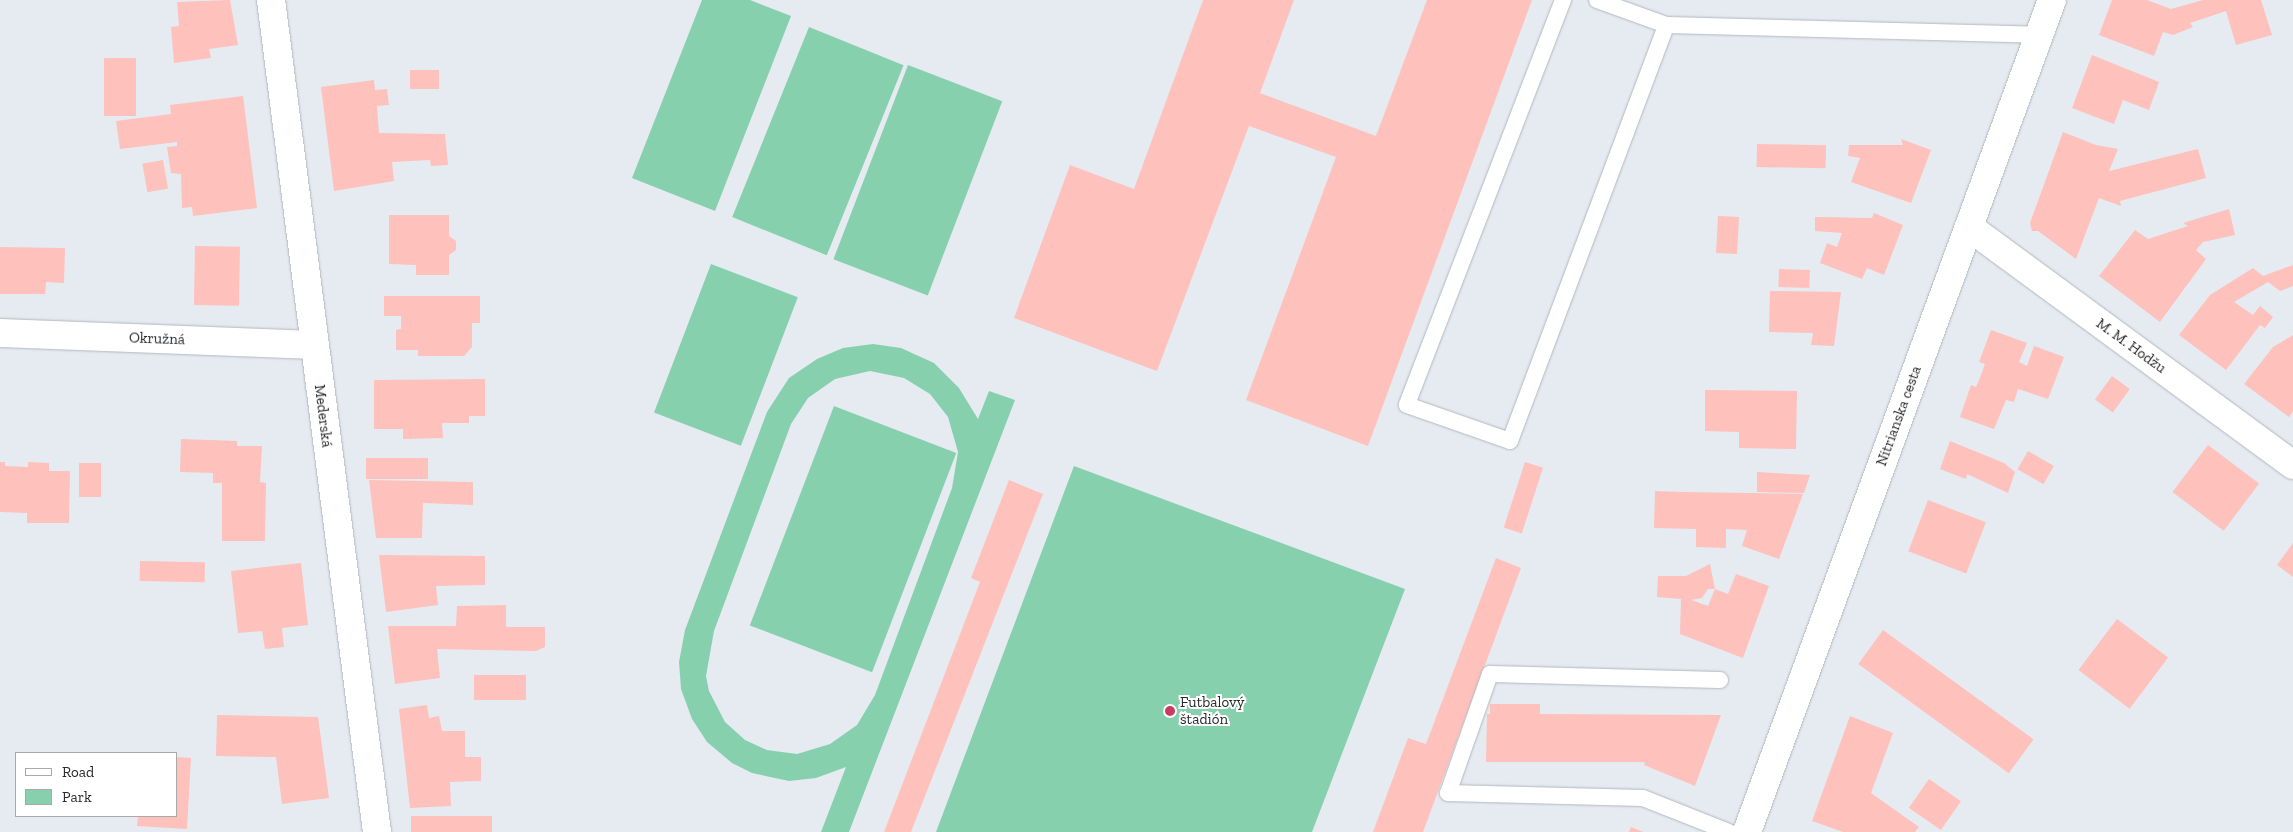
<!DOCTYPE html>
<meta charset="utf-8">
<style>
body{margin:0}
#map{position:relative;width:2293px;height:832px;overflow:hidden;background:#e6ebf2;font-family:"Zilla Slab",serif}
div>[style]{position:absolute}
.green>*{inset:0;background:#87d0ae;transform-origin:0 0}
.building>*{inset:0;background:#fec1bb;transform-origin:0 0}
.roads{filter:drop-shadow(0 0 1px #b3b7be) drop-shadow(0 0 1px #b3b7be)}
.service>*{height:16px;margin:-8px;padding:0 8px;transform-origin:8px;border-radius:8px;background:#fff}
.minor>*{height:28px;margin:-14px;padding:0 14px;transform-origin:14px;border-radius:14px;background:#fff}
.secondary>*{height:28px;margin:-14px;padding:0 14px;transform-origin:14px;border-radius:14px;background:#fff}
.dots>*{width:14px;height:14px;translate:-50% -50%;box-sizing:border-box;border:2px solid #fff;border-radius:50%}
span{translate:-50% -50%;white-space:nowrap;text-align:center;line-height:1.15;-webkit-text-stroke:4px #fff;paint-order:stroke}
.street-label{font-size:15px;color:#27282b}
.poi-label{font-size:15px;color:#27282b}
.left{translate:0 -50%;text-align:left}
.legend{position:absolute;left:15px;top:752px;width:162px;height:65px;box-sizing:border-box;background:#fff;border:1px solid #a9a9aa;margin:0;padding:6px 9px;list-style:none;font-size:15px;color:#27282b}
.legend li{display:flex;align-items:center;gap:10px;height:25px}
.legend b{width:25px;border:1px solid #a9a9aa}
</style>
<div id="map">
<div class="green">
<i style="clip-path:polygon(702px 0,750px 0,791px 16px,715px 211px,632px 178px)"></i>
<i style="left:809px;top:27px;width:102px;height:205px;rotate:22deg"></i>
<i style="left:908px;top:65px;width:101px;height:208px;rotate:21deg"></i>
<i style="left:711px;top:264px;width:93px;height:159px;rotate:21deg"></i>
<i style="clip-path:polygon(evenodd,873px 344px,901px 348px,934px 363px,959px 388px,978px 419px,989px 391px,1015px 400px,849px 832px,821px 832px,846px 767px,816px 778px,789px 781px,752px 773px,732px 763px,707px 742px,692px 719px,681px 689px,679px 662px,685px 630px,767px 412px,789px 378px,817px 359px,843px 348px,873px 344px,870px 371px,904px 378px,930px 394px,948px 417px,958px 452px,952px 488px,875px 695px,857px 725px,830px 744px,797px 754px,767px 750px,745px 740px,725px 722px,709px 691px,706px 676px,714px 631px,791px 424px,808px 398px,835px 379px,870px 371px)"></i>
<i style="left:834px;top:406px;width:131px;height:235px;rotate:21deg"></i>
<i style="clip-path:polygon(1074px 466px,1405px 589px,1312px 832px,936px 832px)"></i>
</div>
<div class="building">
<i style="clip-path:polygon(230px 0,238px 45px,209px 49px,211px 58px,174px 63px,171px 27px,179px 26px,177px 2px)"></i>
<i style="clip-path:polygon(1203px 0,1294px 0,1260px 93px,1376px 136px,1427px 0,1532px 0,1368px 446px,1246px 400px,1336px 157px,1249px 126px,1157px 371px,1014px 318px,1070px 165px,1134px 189px)"></i>
<i style="clip-path:polygon(2112px 0,2147px 0,2171px 9px,2203px 0,2261px 0,2272px 35px,2236px 45px,2226px 11px,2190px 23px,2193px 27px,2173px 35px,2163px 32px,2154px 56px,2099px 35px)"></i>
<i style="clip-path:polygon(2092px 55px,2159px 82px,2149px 110px,2123px 100px,2114px 124px,2072px 108px)"></i>
<i style="left:104px;top:58px;width:32px;height:58px"></i>
<i style="left:410px;top:70px;width:29px;height:19px"></i>
<i style="clip-path:polygon(374px 80px,375px 90px,387px 89px,389px 105px,377px 106px,379px 133px,445px 134px,448px 165px,431px 166px,430px 160px,392px 162px,394px 181px,334px 191px,321px 87px)"></i>
<i style="clip-path:polygon(243px 96px,257px 208px,193px 216px,192px 207px,182px 208px,181px 174px,171px 173px,167px 147px,177px 146px,177px 142px,120px 149px,116px 121px,171px 114px,170px 105px)"></i>
<i style="clip-path:polygon(2063px 132px,2096px 145px,2118px 149px,2109px 171px,2198px 149px,2206px 178px,2120px 201px,2121px 206px,2099px 198px,2076px 259px,2038px 231px,2032px 231px,2030px 223px)"></i>
<i style="clip-path:polygon(1901px 139px,1931px 150px,1911px 203px,1851px 182px,1860px 158px,1848px 156px,1849px 145px,1903px 145px)"></i>
<i style="left:1757px;top:144px;width:69px;height:23px;rotate:1deg"></i>
<i style="left:163px;top:160px;width:29px;height:21px;rotate:80deg"></i>
<i style="clip-path:polygon(2229px 209px,2235px 235px,2203px 242px,2196px 250px,2206px 259px,2160px 322px,2099px 276px,2135px 230px,2148px 239px,2188px 226px,2183px 223px)"></i>
<i style="clip-path:polygon(1874px 213px,1903px 225px,1884px 275px,1867px 268px,1862px 279px,1820px 263px,1827px 243px,1837px 247px,1842px 233px,1815px 231px,1815px 217px,1872px 218px)"></i>
<i style="clip-path:polygon(389px 215px,449px 215px,449px 236px,456px 241px,456px 250px,449px 255px,449px 275px,416px 275px,416px 265px,389px 264px)"></i>
<i style="left:1718px;top:216px;width:21px;height:37px;rotate:3deg"></i>
<i style="left:195px;top:246px;width:45px;height:59px;rotate:1deg"></i>
<i style="clip-path:polygon(0 247px,65px 248px,64px 283px,46px 282px,45px 294px,0 294px)"></i>
<i style="clip-path:polygon(2293px 265px,2293px 286px,2280px 291px,2268px 282px,2234px 302px,2253px 315px,2260px 306px,2273px 317px,2265px 328px,2260px 325px,2226px 370px,2179px 335px,2210px 295px,2253px 268px,2263px 276px)"></i>
<i style="left:1779px;top:269px;width:31px;height:18px;rotate:2deg"></i>
<i style="clip-path:polygon(1770px 291px,1841px 292px,1834px 346px,1811px 345px,1813px 333px,1769px 332px)"></i>
<i style="clip-path:polygon(384px 296px,480px 296px,480px 323px,472px 323px,472px 347px,464px 356px,418px 356px,418px 350px,396px 350px,396px 330px,401px 329px,401px 316px,384px 316px)"></i>
<i style="clip-path:polygon(1991px 330px,2027px 343px,2019px 362px,2027px 366px,2034px 346px,2064px 357px,2048px 399px,2018px 389px,2014px 402px,2006px 400px,1994px 429px,1960px 417px,1971px 385px,1976px 387px,1981px 375px,1985px 364px,1979px 362px)"></i>
<i style="clip-path:polygon(2293px 335px,2293px 411px,2289px 417px,2244px 384px,2273px 347px)"></i>
<i style="left:2112px;top:376px;width:22px;height:29px;rotate:36deg"></i>
<i style="clip-path:polygon(485px 379px,485px 416px,469px 416px,469px 423px,442px 423px,443px 438px,403px 439px,403px 429px,374px 429px,374px 380px)"></i>
<i style="clip-path:polygon(1705px 390px,1797px 391px,1796px 449px,1739px 448px,1739px 432px,1705px 431px)"></i>
<i style="clip-path:polygon(181px 439px,237px 441px,237px 446px,262px 446px,260px 482px,266px 483px,265px 541px,222px 541px,222px 483px,213px 483px,213px 473px,180px 472px)"></i>
<i style="clip-path:polygon(1950px 441px,2004px 463px,2015px 472px,2008px 493px,1967px 474px,1966px 479px,1940px 469px)"></i>
<i style="left:2208px;top:445px;width:64px;height:59px;rotate:37deg"></i>
<i style="left:2028px;top:451px;width:30px;height:21px;rotate:30deg"></i>
<i style="left:366px;top:458px;width:62px;height:21px"></i>
<i style="clip-path:polygon(0 462px,5px 462px,5px 466px,28px 467px,28px 462px,49px 463px,49px 471px,70px 471px,69px 523px,27px 523px,27px 513px,0 512px)"></i>
<i style="left:1525px;top:462px;width:19px;height:69px;rotate:18deg"></i>
<i style="left:79px;top:463px;width:22px;height:34px"></i>
<i style="clip-path:polygon(1757px 472px,1810px 475px,1804px 493px,1757px 492px)"></i>
<i style="clip-path:polygon(369px 480px,473px 482px,473px 505px,423px 503px,422px 538px,376px 538px)"></i>
<i style="clip-path:polygon(1009px 480px,1043px 494px,911px 832px,884px 832px,980px 582px,971px 578px)"></i>
<i style="clip-path:polygon(1655px 491px,1681px 492px,1803px 494px,1779px 559px,1742px 546px,1747px 530px,1726px 529px,1726px 548px,1696px 547px,1696px 529px,1654px 528px)"></i>
<i style="left:1928px;top:500px;width:62px;height:55px;rotate:21deg"></i>
<i style="clip-path:polygon(2293px 543px,2293px 577px,2277px 565px)"></i>
<i style="clip-path:polygon(379px 555px,485px 556px,485px 585px,436px 586px,438px 605px,386px 612px)"></i>
<i style="clip-path:polygon(1496px 558px,1521px 568px,1423px 832px,1373px 832px,1408px 738px,1426px 744px)"></i>
<i style="left:140px;top:561px;width:65px;height:20px;rotate:1deg"></i>
<i style="clip-path:polygon(301px 563px,308px 625px,282px 628px,284px 647px,265px 649px,262px 631px,238px 633px,231px 571px)"></i>
<i style="clip-path:polygon(1710px 564px,1715px 589px,1708px 589px,1702px 598px,1691px 600px,1708px 606px,1715px 589px,1728px 594px,1736px 574px,1769px 586px,1743px 658px,1680px 634px,1681px 599px,1657px 597px,1658px 576px,1686px 576px)"></i>
<i style="clip-path:polygon(506px 605px,506px 627px,545px 627px,545px 647px,536px 651px,437px 649px,440px 678px,395px 684px,388px 626px,456px 626px,457px 606px)"></i>
<i style="left:2117px;top:619px;width:64px;height:64px;rotate:37deg"></i>
<i style="left:1883px;top:630px;width:186px;height:42px;rotate:36deg"></i>
<i style="left:474px;top:675px;width:52px;height:25px"></i>
<i style="clip-path:polygon(1490px 704px,1540px 704px,1540px 714px,1721px 715px,1695px 786px,1644px 765px,1645px 762px,1486px 762px,1487px 714px,1490px 714px)"></i>
<i style="clip-path:polygon(427px 705px,429px 718px,439px 716px,442px 731px,465px 731px,465px 757px,481px 757px,481px 781px,450px 782px,451px 806px,410px 808px,399px 709px)"></i>
<i style="clip-path:polygon(217px 715px,318px 717px,329px 798px,282px 804px,276px 757px,216px 756px)"></i>
<i style="clip-path:polygon(1850px 716px,1893px 733px,1871px 793px,1919px 827px,1915px 832px,1843px 832px,1812px 821px)"></i>
<i style="clip-path:polygon(176px 757px,191px 758px,187px 829px,137px 826px,138px 816px,176px 816px)"></i>
<i style="left:1929px;top:779px;width:39px;height:35px;rotate:35deg"></i>
<i style="left:411px;top:816px;width:81px;height:16px"></i>
<i style="clip-path:polygon(1631px 827px,1643px 832px,1629px 832px)"></i>
</div>
<div class="roads">
<div class="service">
<i style="left:1563px;top:0;width:434px;rotate:111.1deg"></i>
<i style="left:1407px;top:405px;width:109px;rotate:19.3deg"></i>
<i style="left:1510px;top:441px;width:444px;rotate:-69.4deg"></i>
<i style="left:1597px;top:0;width:73px;rotate:19.9deg"></i>
<i style="left:1666px;top:25px;width:373px;rotate:1.5deg"></i>
<i style="left:1720px;top:680px;width:230px;rotate:-178.5deg"></i>
<i style="left:1490px;top:674px;width:126px;rotate:109.4deg"></i>
<i style="left:1448px;top:793px;width:195px;rotate:1.5deg"></i>
<i style="left:1643px;top:798px;width:92px;rotate:21.6deg"></i>
</div>
<div class="minor">
<i style="left:271px;top:0;width:839px;rotate:82.74deg"></i>
<i style="left:1969px;top:227px;width:402px;rotate:36.3deg"></i>
<i style="left:0;top:333px;width:314px;rotate:2.2deg"></i>
</div>
<div class="secondary">
<i style="left:1747px;top:832px;width:886px;rotate:-69.87deg"></i>
</div>
</div>
<div class="dots">
<i style="left:1170px;top:711px;background:#ca3b64"></i>
</div>
<div class="street-label">
<span style="left:157px;top:339px;rotate:2deg">Okružná</span>
<span style="left:2131px;top:346px;rotate:36deg">M. M. Hodžu</span>
<span style="left:323px;top:416px;rotate:83deg">Mederská</span>
<span style="left:1899px;top:416px;rotate:-70deg">Nitrianska cesta</span>
</div>
<div class="poi-label">
<span class="left" style="left:1180px;top:711px">Futbalový<br>štadión</span>
</div>
<ul class="legend">
<li><b style="height:6px;background:#fff"></b>Road</li>
<li><b style="height:14px;background:#87d0ae"></b>Park</li>
</ul>
</div>
